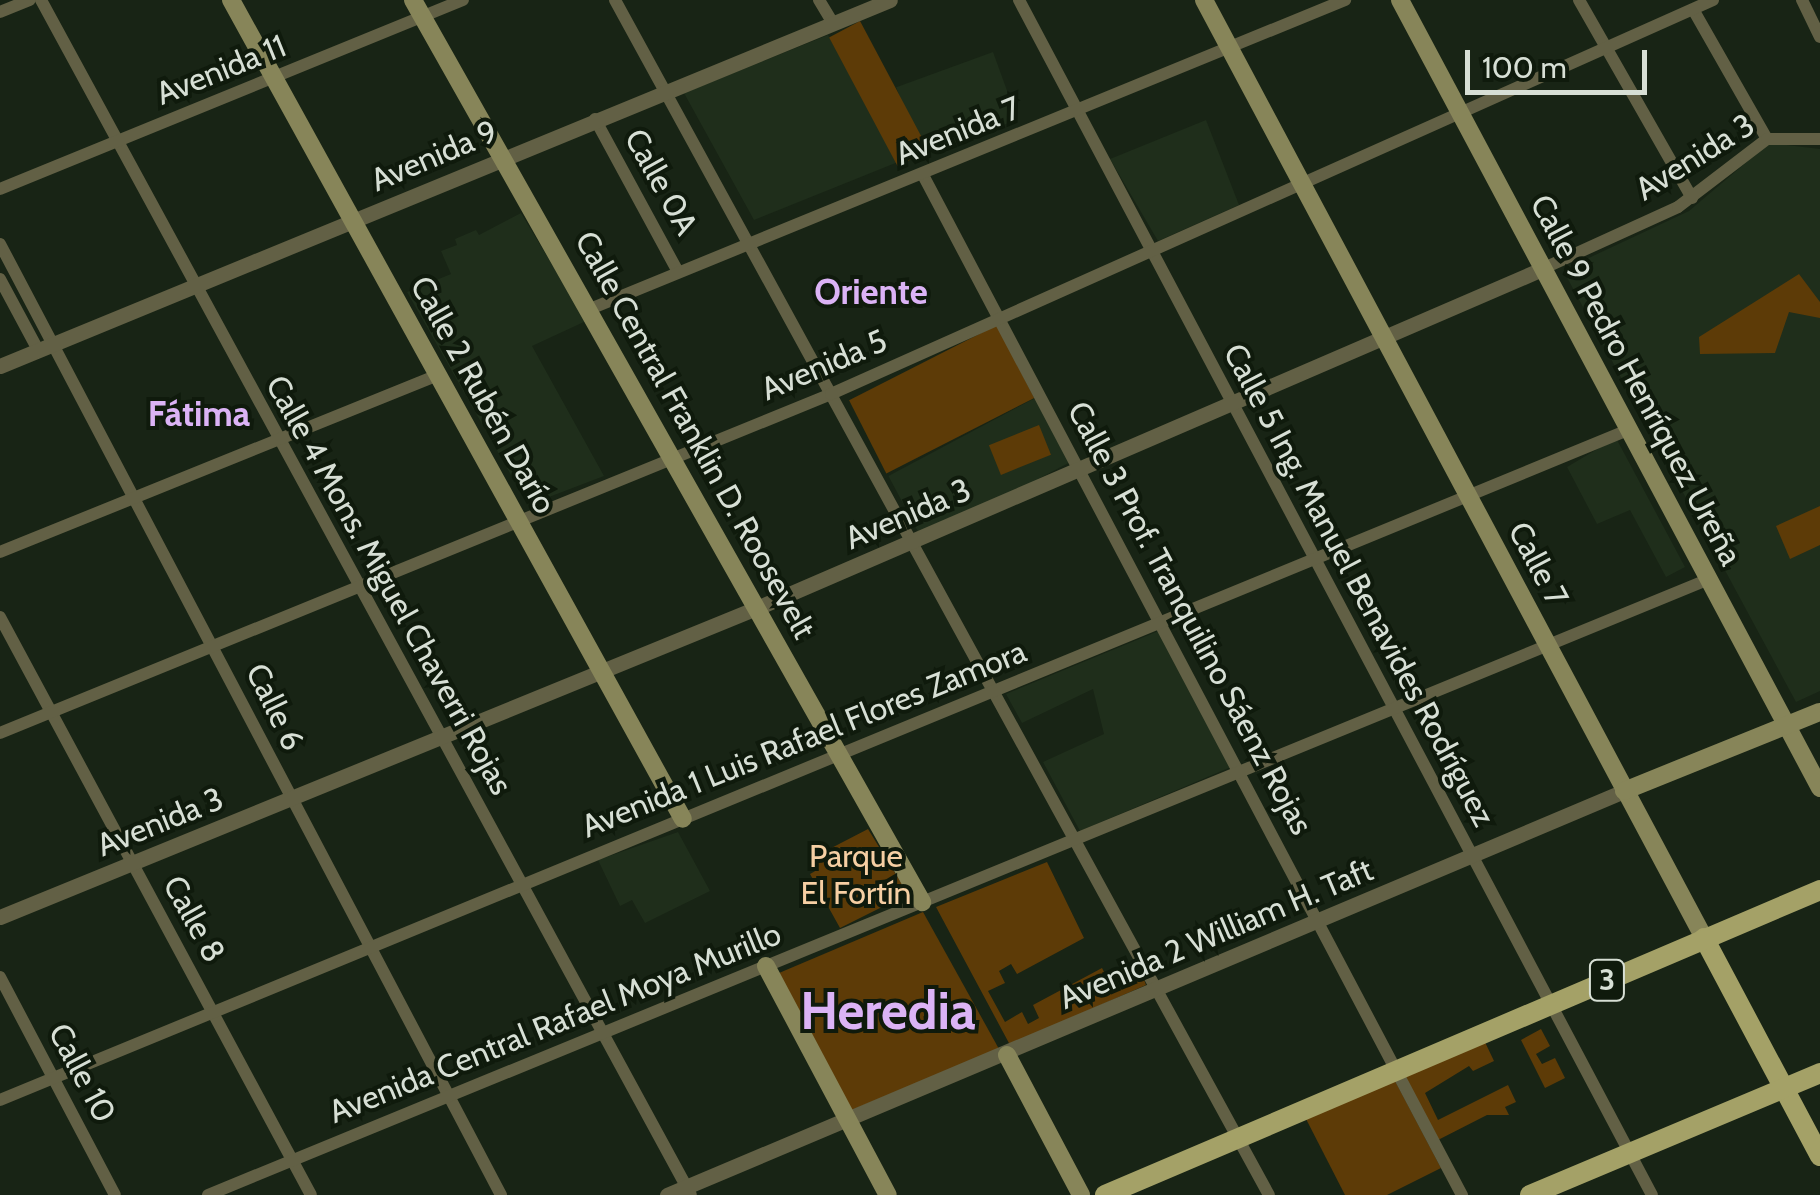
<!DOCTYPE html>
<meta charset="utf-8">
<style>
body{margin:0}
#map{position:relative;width:1820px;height:1195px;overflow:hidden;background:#182415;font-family:Cabin,sans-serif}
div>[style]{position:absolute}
.built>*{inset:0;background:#1f2e1b;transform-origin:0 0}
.green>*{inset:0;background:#5d3b07;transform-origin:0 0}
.minor>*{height:12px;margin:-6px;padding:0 6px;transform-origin:6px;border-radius:6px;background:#626045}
.tertiary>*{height:15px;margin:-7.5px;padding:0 7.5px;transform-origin:7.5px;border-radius:7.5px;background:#626045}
.secondary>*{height:18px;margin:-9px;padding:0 9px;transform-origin:9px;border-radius:9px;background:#878559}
.primary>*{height:20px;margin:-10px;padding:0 10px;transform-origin:10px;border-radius:10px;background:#a4a167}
span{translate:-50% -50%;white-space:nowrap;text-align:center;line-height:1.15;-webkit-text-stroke:8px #0f1a0c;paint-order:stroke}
.shield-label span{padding:2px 8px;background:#0f1a0c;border:2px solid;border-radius:8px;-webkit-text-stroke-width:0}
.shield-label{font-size:30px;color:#d7dfd5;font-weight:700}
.street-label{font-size:32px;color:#d7dfd5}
.park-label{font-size:32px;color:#f6cfa3}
.neighbourhood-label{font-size:35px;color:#dbb3f5;font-weight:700}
.town-label{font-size:52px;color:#dbb3f5;font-weight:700}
.scale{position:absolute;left:1465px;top:50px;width:182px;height:45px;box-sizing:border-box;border:5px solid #d7dfd5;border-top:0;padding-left:12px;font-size:30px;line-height:35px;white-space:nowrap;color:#d7dfd5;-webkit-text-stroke:8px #0f1a0c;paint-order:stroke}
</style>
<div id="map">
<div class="built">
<i style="clip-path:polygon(828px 35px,898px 162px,754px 220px,684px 93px)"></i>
<i style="left:993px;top:52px;width:72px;height:103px;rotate:70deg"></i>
<i style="clip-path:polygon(1206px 120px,1239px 205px,1158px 241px,1110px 159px)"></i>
<i style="clip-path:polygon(1769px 143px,1820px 149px,1820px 691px,1796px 702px,1563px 270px,1689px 211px)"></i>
<i style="clip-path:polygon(521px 213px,586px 321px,532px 346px,604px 476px,528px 505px,407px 292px,451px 274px,441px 251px,457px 245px,455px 239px,476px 230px,479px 235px)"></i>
<i style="left:1035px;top:398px;width:73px;height:166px;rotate:62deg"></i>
<i style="clip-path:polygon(1616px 438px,1685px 567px,1666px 577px,1630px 510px,1597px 524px,1567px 467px)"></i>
<i style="clip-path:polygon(1161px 630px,1231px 767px,1080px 831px,1043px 762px,1104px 734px,1093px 689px,1022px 723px,1006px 694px)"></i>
<i style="clip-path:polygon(678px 832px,710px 891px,645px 923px,632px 900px,620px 906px,598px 860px)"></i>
</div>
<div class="green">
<i style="left:860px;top:21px;width:146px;height:35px;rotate:62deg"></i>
<i style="clip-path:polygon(1799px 274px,1820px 302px,1820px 318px,1789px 312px,1775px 353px,1700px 354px,1699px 337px)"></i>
<i style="left:997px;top:325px;width:82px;height:166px;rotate:63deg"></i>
<i style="left:1039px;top:425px;width:32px;height:54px;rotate:68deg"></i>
<i style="clip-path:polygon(1820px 506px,1820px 545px,1790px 559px,1776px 526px)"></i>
<i style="clip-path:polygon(868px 829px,908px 894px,840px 928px,810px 874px,817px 870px,812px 858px)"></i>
<i style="clip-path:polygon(1047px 862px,1084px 938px,1017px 974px,1011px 964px,999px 971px,1005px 983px,988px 991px,1005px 1022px,1022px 1012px,1028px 1024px,1039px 1018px,1033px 1005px,1102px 968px,1114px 992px,1143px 977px,1146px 985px,1010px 1045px,936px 907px)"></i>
<i style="clip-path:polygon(923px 912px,999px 1049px,852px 1110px,779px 973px)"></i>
<i style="clip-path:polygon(1541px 1029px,1550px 1046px,1536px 1054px,1542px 1064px,1555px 1058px,1565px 1078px,1545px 1088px,1521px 1040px)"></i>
<i style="clip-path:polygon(1484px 1040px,1494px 1061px,1473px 1071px,1469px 1066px,1425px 1093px,1438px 1120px,1508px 1085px,1516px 1102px,1505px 1107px,1509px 1115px,1487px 1115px,1438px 1140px,1403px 1074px)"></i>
<i style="clip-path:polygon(1392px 1075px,1441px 1168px,1387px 1195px,1345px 1195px,1304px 1115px)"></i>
</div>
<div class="minor">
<i style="left:41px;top:0;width:1360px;rotate:61.46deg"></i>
<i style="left:615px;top:0;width:1362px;rotate:61.31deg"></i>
<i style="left:819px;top:0;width:27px;rotate:59deg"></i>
<i style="left:1019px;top:0;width:1352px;rotate:62.09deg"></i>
<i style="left:1579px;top:0;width:228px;rotate:60.3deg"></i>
<i style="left:1802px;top:0;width:41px;rotate:64.1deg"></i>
<i style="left:1694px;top:11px;width:147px;rotate:60.3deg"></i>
<i style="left:0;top:12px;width:32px;rotate:-22deg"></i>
<i style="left:595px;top:119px;width:174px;rotate:61.5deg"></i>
<i style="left:923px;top:175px;width:1154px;rotate:62.15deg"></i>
<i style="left:0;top:189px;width:500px;rotate:-22.21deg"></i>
<i style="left:0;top:244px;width:1075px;rotate:62.22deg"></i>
<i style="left:1542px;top:269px;width:149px;rotate:-24.5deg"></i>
<i style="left:1678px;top:207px;width:112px;rotate:-37.4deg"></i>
<i style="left:1767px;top:139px;width:53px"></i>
<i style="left:0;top:279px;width:81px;rotate:61.8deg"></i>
<i style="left:590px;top:309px;width:816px;rotate:-22.26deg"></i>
<i style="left:0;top:552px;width:472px;rotate:-22deg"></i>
<i style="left:0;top:617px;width:656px;rotate:61.72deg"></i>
<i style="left:0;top:733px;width:897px;rotate:-22.19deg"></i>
<i style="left:831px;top:394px;width:966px;rotate:-24.07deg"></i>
<i style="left:0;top:977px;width:246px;rotate:62.2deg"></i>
<i style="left:0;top:1100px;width:1763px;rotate:-22.37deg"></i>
<i style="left:208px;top:1195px;width:1622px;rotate:-22.31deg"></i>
</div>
<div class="tertiary">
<i style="left:0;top:366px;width:962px;rotate:-22.35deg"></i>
<i style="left:0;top:917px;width:820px;rotate:-22.22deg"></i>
<i style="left:759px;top:607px;width:853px;rotate:-23.35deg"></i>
<i style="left:667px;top:1195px;width:1039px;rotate:-22.89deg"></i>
</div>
<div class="secondary">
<i style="left:231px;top:0;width:935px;rotate:61.11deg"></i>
<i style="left:413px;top:0;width:1036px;rotate:60.56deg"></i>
<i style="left:1204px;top:0;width:1063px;rotate:61.94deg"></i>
<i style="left:1400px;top:0;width:893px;rotate:61.94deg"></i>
<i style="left:1624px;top:791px;width:211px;rotate:-22deg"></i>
<i style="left:766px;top:966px;width:259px;rotate:62deg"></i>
<i style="left:1007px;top:1055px;width:158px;rotate:62.1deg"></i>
</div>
<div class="primary">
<i style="left:1704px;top:938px;width:247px;rotate:62deg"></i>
<i style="left:1105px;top:1195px;width:777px;rotate:-23.1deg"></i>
<i style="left:1530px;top:1195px;width:315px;rotate:-22.8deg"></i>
</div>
<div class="shield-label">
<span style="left:1607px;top:980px">3</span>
</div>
<div class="street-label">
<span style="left:221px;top:70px;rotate:-22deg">Avenida 11</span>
<span style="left:958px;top:131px;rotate:-22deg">Avenida 7</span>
<span style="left:434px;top:156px;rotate:-23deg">Avenida 9</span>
<span style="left:1695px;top:157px;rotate:-32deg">Avenida 3</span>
<span style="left:661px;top:182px;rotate:61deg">Calle 0A</span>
<span style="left:824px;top:365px;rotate:-23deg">Avenida 5</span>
<span style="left:1636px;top:380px;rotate:62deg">Calle 9 Pedro Henríquez Ureña</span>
<span style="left:483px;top:395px;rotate:61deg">Calle 2 Rubén Darío</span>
<span style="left:695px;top:435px;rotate:61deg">Calle Central Franklin D. Roosevelt</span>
<span style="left:908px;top:514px;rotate:-23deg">Avenida 3</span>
<span style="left:1538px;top:564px;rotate:62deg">Calle 7</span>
<span style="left:389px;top:585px;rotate:61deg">Calle 4 Mons. Miguel Chaverri Rojas</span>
<span style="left:1359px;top:585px;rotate:62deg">Calle 5 Ing. Manuel Benavides Rodríguez</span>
<span style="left:1190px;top:618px;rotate:62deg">Calle 3 Prof. Tranquilino Sáenz Rojas</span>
<span style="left:275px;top:707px;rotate:64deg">Calle 6</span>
<span style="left:804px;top:739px;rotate:-22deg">Avenida 1 Luis Rafael Flores Zamora</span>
<span style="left:160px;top:822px;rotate:-22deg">Avenida 3</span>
<span style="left:194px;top:919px;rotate:61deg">Calle 8</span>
<span style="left:1216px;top:934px;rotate:-23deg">Avenida 2 William H. Taft</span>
<span style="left:555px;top:1023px;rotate:-22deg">Avenida Central Rafael Moya Murillo</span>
<span style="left:82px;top:1073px;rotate:62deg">Calle 10</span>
</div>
<div class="park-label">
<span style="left:856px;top:875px">Parque<br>El Fortín</span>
</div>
<div class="neighbourhood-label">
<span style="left:871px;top:292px">Oriente</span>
<span style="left:199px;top:414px">Fátima</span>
</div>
<div class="town-label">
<span style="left:888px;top:1011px">Heredia</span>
</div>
<div class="scale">100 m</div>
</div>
